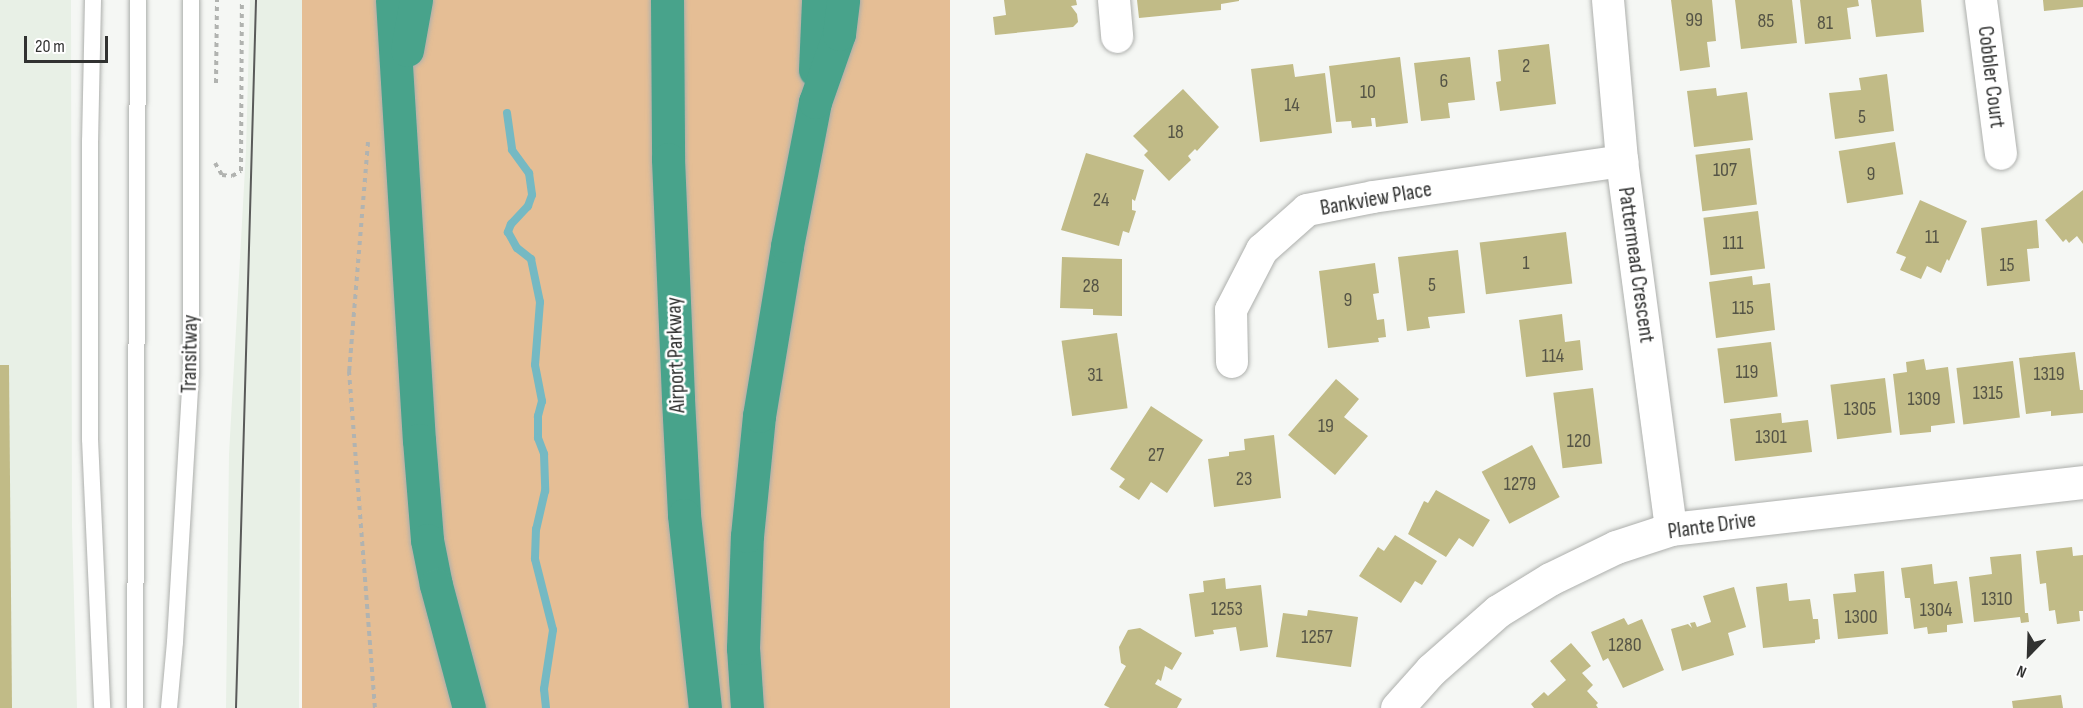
<!DOCTYPE html>
<style>
body{margin:0}
#map{position:relative;width:2083px;height:708px;overflow:hidden;background:#f5f7f4;font-family:"Sofia Sans Condensed",sans-serif}
div>[style]{position:absolute}
.built>*{inset:0;background:#e8f0e6}
.forest>*{inset:0;background:#e5be95;transform-origin:0 0}
.stream>*{height:8px;margin:-4px;padding:0 4px;transform-origin:4px;border-radius:4px;background:#75b9c3}
.building>*{inset:0;background:#c1bb87;transform-origin:0 0}
.path>*{height:4px;margin-top:-2px;transform-origin:0;background:repeating-linear-gradient(90deg,#b1b3b0 0 4.5px,transparent 0 9px)}
.roads{filter:drop-shadow(0 0 2px #adafac) drop-shadow(0 0 2px #adafac)}
.lane>*{height:16px;margin:-8px;padding:0 8px;transform-origin:8px;border-radius:8px;background:#fff}
.street>*{height:32px;margin:-16px;padding:0 16px;transform-origin:16px;border-radius:16px;background:#fff}
.secondary>*{height:33px;margin:-16.5px;padding:0 16.5px;transform-origin:16.5px;border-radius:16.5px;background:#fff}
.highway>*{height:33px;margin:-16.5px;padding:0 16.5px;transform-origin:16.5px;border-radius:16.5px;background:#48a38b}
.tram>*{height:1.5px;margin:-0.75px;padding:0 0.75px;transform-origin:0.75px;border-radius:0.75px;background:#595a59}
span{translate:-50% -50%;white-space:nowrap;text-align:center;line-height:1.15;-webkit-text-stroke:5px #fff;paint-order:stroke}
.number-label{font-size:20px;color:#555446}
.number-label span{-webkit-text-stroke-width:0}
.street-label{font-size:22px;color:#313231}
.north{position:absolute;left:1999px;top:624px;width:60px;height:60px;-webkit-text-stroke:4px #fff;paint-order:stroke;rotate:203deg;font-size:16px;font-weight:700;line-height:24px;text-align:center;color:#313231}
.north::after{content:'';display:block;margin:auto;width:21px;height:27px;background:#313231;clip-path:polygon(50% 0,100% 100%,50% 72%,0 100%)}
.scale{position:absolute;left:24px;top:36px;width:84px;height:27px;box-sizing:border-box;border:3px solid #313231;border-top:0;padding-left:8px;font-size:18px;line-height:21px;white-space:nowrap;color:#313231;-webkit-text-stroke:4px #fff;paint-order:stroke}
</style>
<div id="map">
<div class="built">
<i style="clip-path:polygon(0 0,71px 0,72px 526px,77px 708px,0 708px)"></i>
<i style="clip-path:polygon(250px 0,302px 0,299px 708px,226px 708px,229px 454px,246px 151px)"></i>
</div>
<div class="forest">
<i style="left:302px;top:0;width:648px;height:708px"></i>
</div>
<div class="stream">
<i style="left:507px;top:113px;width:37px;rotate:82deg"></i>
<i style="left:512px;top:150px;width:29px;rotate:54deg"></i>
<i style="left:529px;top:173px;width:22px;rotate:82deg"></i>
<i style="left:532px;top:195px;width:12px;rotate:110deg"></i>
<i style="left:528px;top:206px;width:25px;rotate:133deg"></i>
<i style="left:511px;top:224px;width:9px;rotate:111deg"></i>
<i style="left:508px;top:232px;width:18px;rotate:61deg"></i>
<i style="left:517px;top:248px;width:18px;rotate:38deg"></i>
<i style="left:531px;top:259px;width:44px;rotate:78.2deg"></i>
<i style="left:540px;top:302px;width:63px;rotate:94.5deg"></i>
<i style="left:535px;top:365px;width:37px;rotate:79deg"></i>
<i style="left:542px;top:401px;width:16px;rotate:105deg"></i>
<i style="left:538px;top:416px;width:22px;rotate:90deg"></i>
<i style="left:538px;top:438px;width:17px;rotate:69deg"></i>
<i style="left:544px;top:454px;width:37px;rotate:88deg"></i>
<i style="left:545px;top:491px;width:39px;rotate:103deg"></i>
<i style="left:536px;top:529px;width:30px;rotate:92deg"></i>
<i style="left:535px;top:559px;width:73px;rotate:75.8deg"></i>
<i style="left:553px;top:630px;width:60px;rotate:98.7deg"></i>
<i style="left:544px;top:689px;width:19px;rotate:84deg"></i>
</div>
<div class="building">
<i style="clip-path:polygon(1004px 0,1076px 0,1077px 5px,1071px 6px,1077px 14px,1078px 22px,1073px 27px,995px 35px,993px 17px,1006px 15px)"></i>
<i style="clip-path:polygon(1137px 0,1239px 0,1239px 1px,1221px 4px,1221px 10px,1139px 18px)"></i>
<i style="clip-path:polygon(1671px 0,1712px 0,1716px 41px,1707px 42px,1710px 67px,1680px 71px)"></i>
<i style="clip-path:polygon(1735px 0,1792px 0,1797px 43px,1741px 49px)"></i>
<i style="clip-path:polygon(1800px 0,1858px 0,1859px 6px,1847px 8px,1851px 39px,1805px 44px)"></i>
<i style="clip-path:polygon(1871px 0,1921px 0,1924px 32px,1876px 37px)"></i>
<i style="clip-path:polygon(2043px 0,2083px 0,2083px 7px,2044px 11px)"></i>
<i style="clip-path:polygon(1549px 44px,1556px 104px,1500px 111px,1496px 82px,1501px 81px,1498px 50px)"></i>
<i style="clip-path:polygon(1400px 57px,1408px 123px,1376px 127px,1375px 118px,1371px 118px,1372px 126px,1352px 128px,1351px 121px,1336px 122px,1329px 66px)"></i>
<i style="clip-path:polygon(1470px 57px,1475px 100px,1448px 103px,1450px 118px,1421px 121px,1414px 63px)"></i>
<i style="clip-path:polygon(1293px 64px,1295px 77px,1325px 73px,1332px 133px,1260px 142px,1251px 69px)"></i>
<i style="clip-path:polygon(1887px 74px,1894px 131px,1835px 139px,1829px 93px,1861px 90px,1859px 78px)"></i>
<i style="clip-path:polygon(1716px 88px,1717px 96px,1747px 92px,1753px 140px,1694px 147px,1687px 91px)"></i>
<i style="clip-path:polygon(1183px 89px,1219px 127px,1197px 151px,1195px 149px,1188px 156px,1191px 160px,1169px 181px,1144px 155px,1148px 151px,1133px 136px)"></i>
<i style="left:1895px;top:142px;width:53px;height:57px;rotate:81deg"></i>
<i style="left:1750px;top:148px;width:57px;height:55px;rotate:83deg"></i>
<i style="clip-path:polygon(1086px 153px,1144px 170px,1135px 201px,1132px 199px,1132px 210px,1136px 211px,1129px 233px,1123px 231px,1119px 246px,1061px 230px)"></i>
<i style="clip-path:polygon(2083px 190px,2083px 244px,2077px 236px,2069px 243px,2066px 239px,2063px 242px,2045px 220px)"></i>
<i style="clip-path:polygon(1920px 200px,1967px 221px,1949px 261px,1947px 259px,1941px 273px,1927px 266px,1921px 279px,1900px 270px,1906px 257px,1896px 253px)"></i>
<i style="left:1758px;top:211px;width:58px;height:55px;rotate:83deg"></i>
<i style="clip-path:polygon(2037px 220px,2039px 248px,2027px 249px,2030px 281px,1987px 286px,1981px 228px)"></i>
<i style="left:1566px;top:232px;width:52px;height:87px;rotate:83deg"></i>
<i style="clip-path:polygon(1458px 250px,1465px 313px,1428px 317px,1430px 328px,1407px 331px,1398px 257px)"></i>
<i style="clip-path:polygon(1062px 257px,1122px 259px,1122px 316px,1093px 315px,1093px 309px,1060px 308px)"></i>
<i style="clip-path:polygon(1375px 263px,1379px 293px,1373px 294px,1377px 320px,1384px 319px,1386px 337px,1378px 338px,1379px 342px,1328px 348px,1319px 271px)"></i>
<i style="clip-path:polygon(1752px 276px,1753px 285px,1770px 283px,1775px 330px,1716px 338px,1709px 282px)"></i>
<i style="clip-path:polygon(1562px 314px,1565px 342px,1580px 340px,1583px 370px,1526px 377px,1519px 320px)"></i>
<i style="left:1117px;top:333px;width:76px;height:56px;rotate:82deg"></i>
<i style="left:1771px;top:342px;width:55px;height:54px;rotate:83deg"></i>
<i style="clip-path:polygon(2075px 352px,2080px 390px,2083px 390px,2083px 413px,2051px 416px,2051px 411px,2026px 414px,2019px 358px)"></i>
<i style="clip-path:polygon(1924px 359px,1926px 370px,1948px 367px,1955px 423px,1931px 426px,1931px 432px,1900px 435px,1893px 374px,1907px 372px,1906px 362px)"></i>
<i style="left:2013px;top:361px;width:57px;height:57px;rotate:83deg"></i>
<i style="clip-path:polygon(0 365px,9px 365px,12px 708px,0 708px)"></i>
<i style="left:1885px;top:378px;width:55px;height:55px;rotate:83deg"></i>
<i style="clip-path:polygon(1336px 379px,1359px 399px,1344px 417px,1368px 436px,1335px 475px,1288px 435px)"></i>
<i style="left:1593px;top:388px;width:76px;height:40px;rotate:83deg"></i>
<i style="clip-path:polygon(1151px 406px,1203px 440px,1167px 493px,1151px 482px,1139px 500px,1119px 487px,1125px 479px,1110px 469px)"></i>
<i style="clip-path:polygon(1781px 413px,1782px 423px,1808px 420px,1812px 452px,1735px 461px,1730px 419px)"></i>
<i style="clip-path:polygon(1274px 435px,1281px 498px,1214px 507px,1208px 459px,1229px 456px,1229px 452px,1245px 450px,1244px 439px)"></i>
<i style="left:1532px;top:445px;width:59px;height:57px;rotate:62deg"></i>
<i style="clip-path:polygon(1436px 490px,1490px 520px,1473px 547px,1459px 538px,1446px 557px,1408px 534px,1424px 501px,1428px 503px)"></i>
<i style="clip-path:polygon(1395px 535px,1437px 561px,1422px 585px,1415px 581px,1401px 603px,1359px 576px,1378px 547px,1384px 551px)"></i>
<i style="clip-path:polygon(2072px 547px,2073px 556px,2083px 555px,2083px 611px,2079px 611px,2080px 621px,2057px 624px,2055px 610px,2049px 611px,2046px 583px,2040px 584px,2036px 551px)"></i>
<i style="clip-path:polygon(2021px 554px,2025px 613px,2028px 613px,2029px 622px,2021px 623px,2020px 617px,1974px 622px,1969px 577px,1992px 574px,1990px 557px)"></i>
<i style="clip-path:polygon(1932px 564px,1934px 584px,1957px 581px,1963px 623px,1947px 625px,1947px 632px,1928px 634px,1927px 627px,1914px 629px,1910px 598px,1905px 598px,1901px 568px)"></i>
<i style="clip-path:polygon(1884px 571px,1888px 634px,1838px 639px,1833px 594px,1856px 592px,1854px 574px)"></i>
<i style="clip-path:polygon(1225px 578px,1226px 589px,1261px 585px,1268px 647px,1240px 651px,1236px 627px,1213px 630px,1214px 634px,1195px 637px,1189px 594px,1204px 592px,1203px 581px)"></i>
<i style="clip-path:polygon(1787px 583px,1789px 601px,1810px 599px,1813px 619px,1818px 619px,1820px 639px,1815px 640px,1815px 643px,1763px 648px,1756px 587px)"></i>
<i style="clip-path:polygon(1734px 587px,1746px 627px,1728px 633px,1734px 655px,1682px 671px,1671px 629px,1688px 624px,1692px 628px,1690px 623px,1695px 622px,1697px 627px,1711px 622px,1703px 596px)"></i>
<i style="clip-path:polygon(1308px 610px,1358px 617px,1351px 667px,1276px 657px,1283px 613px,1307px 616px)"></i>
<i style="clip-path:polygon(1624px 618px,1628px 625px,1642px 619px,1664px 670px,1623px 688px,1608px 658px,1603px 661px,1591px 632px)"></i>
<i style="clip-path:polygon(1140px 628px,1182px 653px,1172px 670px,1165px 666px,1161px 681px,1158px 679px,1155px 684px,1182px 699px,1177px 708px,1110px 708px,1104px 705px,1126px 666px,1121px 663px,1119px 647px,1128px 630px)"></i>
<i style="clip-path:polygon(1571px 643px,1591px 666px,1582px 673px,1593px 685px,1587px 691px,1598px 703px,1596px 705px,1598px 708px,1534px 708px,1531px 704px,1544px 692px,1548px 696px,1566px 680px,1550px 661px)"></i>
<i style="clip-path:polygon(2061px 695px,2063px 708px,2013px 708px,2012px 701px)"></i>
</div>
<div class="path">
<i style="left:216px;top:83px;width:83px;rotate:-89.3deg"></i>
<i style="left:368px;top:142px;width:230px;rotate:94.7deg"></i>
<i style="left:349px;top:371px;width:338px;rotate:85.6deg"></i>
<i style="left:215px;top:163px;width:14px;rotate:60deg"></i>
<i style="left:222px;top:175px;width:10px;rotate:6deg"></i>
<i style="left:232px;top:176px;width:10px;rotate:-29deg"></i>
<i style="left:241px;top:171px;width:171px;rotate:-89.7deg"></i>
</div>
<div class="roads">
<div class="lane">
<i style="left:93px;top:0;width:141px;rotate:91.2deg"></i>
<i style="left:90px;top:141px;width:298px;rotate:90deg"></i>
<i style="left:90px;top:439px;width:269px;rotate:87.4deg"></i>
<i style="left:135px;top:708px;width:708px;rotate:-89.76deg"></i>
<i style="left:169px;top:708px;width:66px;rotate:-84.8deg"></i>
<i style="left:175px;top:642px;width:269px;rotate:-86.6deg"></i>
<i style="left:191px;top:373px;width:373px;rotate:-90deg"></i>
</div>
<div class="street">
<i style="left:1114px;top:0;width:37px;rotate:85deg"></i>
<i style="left:1608px;top:0;width:162px;rotate:85deg"></i>
<i style="left:1622px;top:161px;width:371px;rotate:82.4deg"></i>
<i style="left:1981px;top:0;width:155px;rotate:82.6deg"></i>
<i style="left:1232px;top:362px;width:52px;rotate:-91.1deg"></i>
<i style="left:1231px;top:310px;width:68px;rotate:-62.7deg"></i>
<i style="left:1262px;top:250px;width:60px;rotate:-41.6deg"></i>
<i style="left:1307px;top:210px;width:67px;rotate:-11.1deg"></i>
<i style="left:1373px;top:197px;width:252px;rotate:-8.2deg"></i>
</div>
<div class="secondary">
<i style="left:1397px;top:708px;width:51px;rotate:-48.2deg"></i>
<i style="left:1431px;top:670px;width:89px;rotate:-41.4deg"></i>
<i style="left:1498px;top:611px;width:61px;rotate:-31.6deg"></i>
<i style="left:1550px;top:579px;width:73px;rotate:-25.9deg"></i>
<i style="left:1616px;top:547px;width:58px;rotate:-18.1deg"></i>
<i style="left:1671px;top:529px;width:415px;rotate:-6.5deg"></i>
</div>
<div class="highway">
<i style="left:392px;top:0;width:441px;rotate:86.5deg"></i>
<i style="left:419px;top:440px;width:100px;rotate:85.4deg"></i>
<i style="left:427px;top:540px;width:46px;rotate:78.7deg"></i>
<i style="left:436px;top:585px;width:127px;rotate:75deg"></i>
<i style="left:667px;top:0;width:159px;rotate:89.6deg"></i>
<i style="left:668px;top:159px;width:240px;rotate:87.6deg"></i>
<i style="left:678px;top:399px;width:116px;rotate:87deg"></i>
<i style="left:684px;top:515px;width:194px;rotate:83.8deg"></i>
<i style="left:407px;top:50px;width:51px;rotate:-79.8deg"></i>
<i style="left:815px;top:70px;width:70px;rotate:-87.5deg"></i>
<i style="left:747px;top:708px;width:60px;rotate:-93.8deg"></i>
<i style="left:743px;top:648px;width:112px;rotate:-88deg"></i>
<i style="left:747px;top:536px;width:121px;rotate:-84.3deg"></i>
<i style="left:759px;top:416px;width:172px;rotate:-80.6deg"></i>
<i style="left:787px;top:246px;width:147px;rotate:-79deg"></i>
<i style="left:815px;top:102px;width:72px;rotate:-70.6deg"></i>
<i style="left:839px;top:34px;width:34px;rotate:-83deg"></i>
</div>
</div>
<div class="tram">
<i style="left:236px;top:708px;width:708px;rotate:-88.38deg"></i>
</div>
<div class="number-label">
<span style="left:1694px;top:20px">99</span>
<span style="left:1766px;top:21px">85</span>
<span style="left:1825px;top:23px">81</span>
<span style="left:1526px;top:66px">2</span>
<span style="left:1444px;top:81px">6</span>
<span style="left:1368px;top:92px">10</span>
<span style="left:1292px;top:105px">14</span>
<span style="left:1862px;top:117px">5</span>
<span style="left:1176px;top:132px">18</span>
<span style="left:1725px;top:170px">107</span>
<span style="left:1871px;top:174px">9</span>
<span style="left:1101px;top:200px">24</span>
<span style="left:1932px;top:237px">11</span>
<span style="left:1733px;top:243px">111</span>
<span style="left:1526px;top:263px">1</span>
<span style="left:2007px;top:265px">15</span>
<span style="left:1432px;top:285px">5</span>
<span style="left:1091px;top:286px">28</span>
<span style="left:1348px;top:300px">9</span>
<span style="left:1743px;top:308px">115</span>
<span style="left:1553px;top:356px">114</span>
<span style="left:1747px;top:372px">119</span>
<span style="left:2049px;top:374px">1319</span>
<span style="left:1095px;top:375px">31</span>
<span style="left:1988px;top:393px">1315</span>
<span style="left:1924px;top:399px">1309</span>
<span style="left:1860px;top:409px">1305</span>
<span style="left:1326px;top:426px">19</span>
<span style="left:1771px;top:437px">1301</span>
<span style="left:1579px;top:441px">120</span>
<span style="left:1156px;top:455px">27</span>
<span style="left:1244px;top:479px">23</span>
<span style="left:1520px;top:484px">1279</span>
<span style="left:1997px;top:599px">1310</span>
<span style="left:1227px;top:609px">1253</span>
<span style="left:1936px;top:610px">1304</span>
<span style="left:1861px;top:617px">1300</span>
<span style="left:1317px;top:637px">1257</span>
<span style="left:1625px;top:645px">1280</span>
</div>
<div class="street-label">
<span style="left:1991px;top:77px;rotate:83deg">Cobbler Court</span>
<span style="left:1376px;top:199px;rotate:-10deg">Bankview Place</span>
<span style="left:1636px;top:265px;rotate:82deg">Pattermead Crescent</span>
<span style="left:190px;top:354px;rotate:-89deg">Transitway</span>
<span style="left:676px;top:355px;rotate:-92deg">Airport Parkway</span>
<span style="left:1712px;top:526px;rotate:-8deg">Plante Drive</span>
</div>
<div class="north">N</div>
<div class="scale">20 m</div>
</div>
